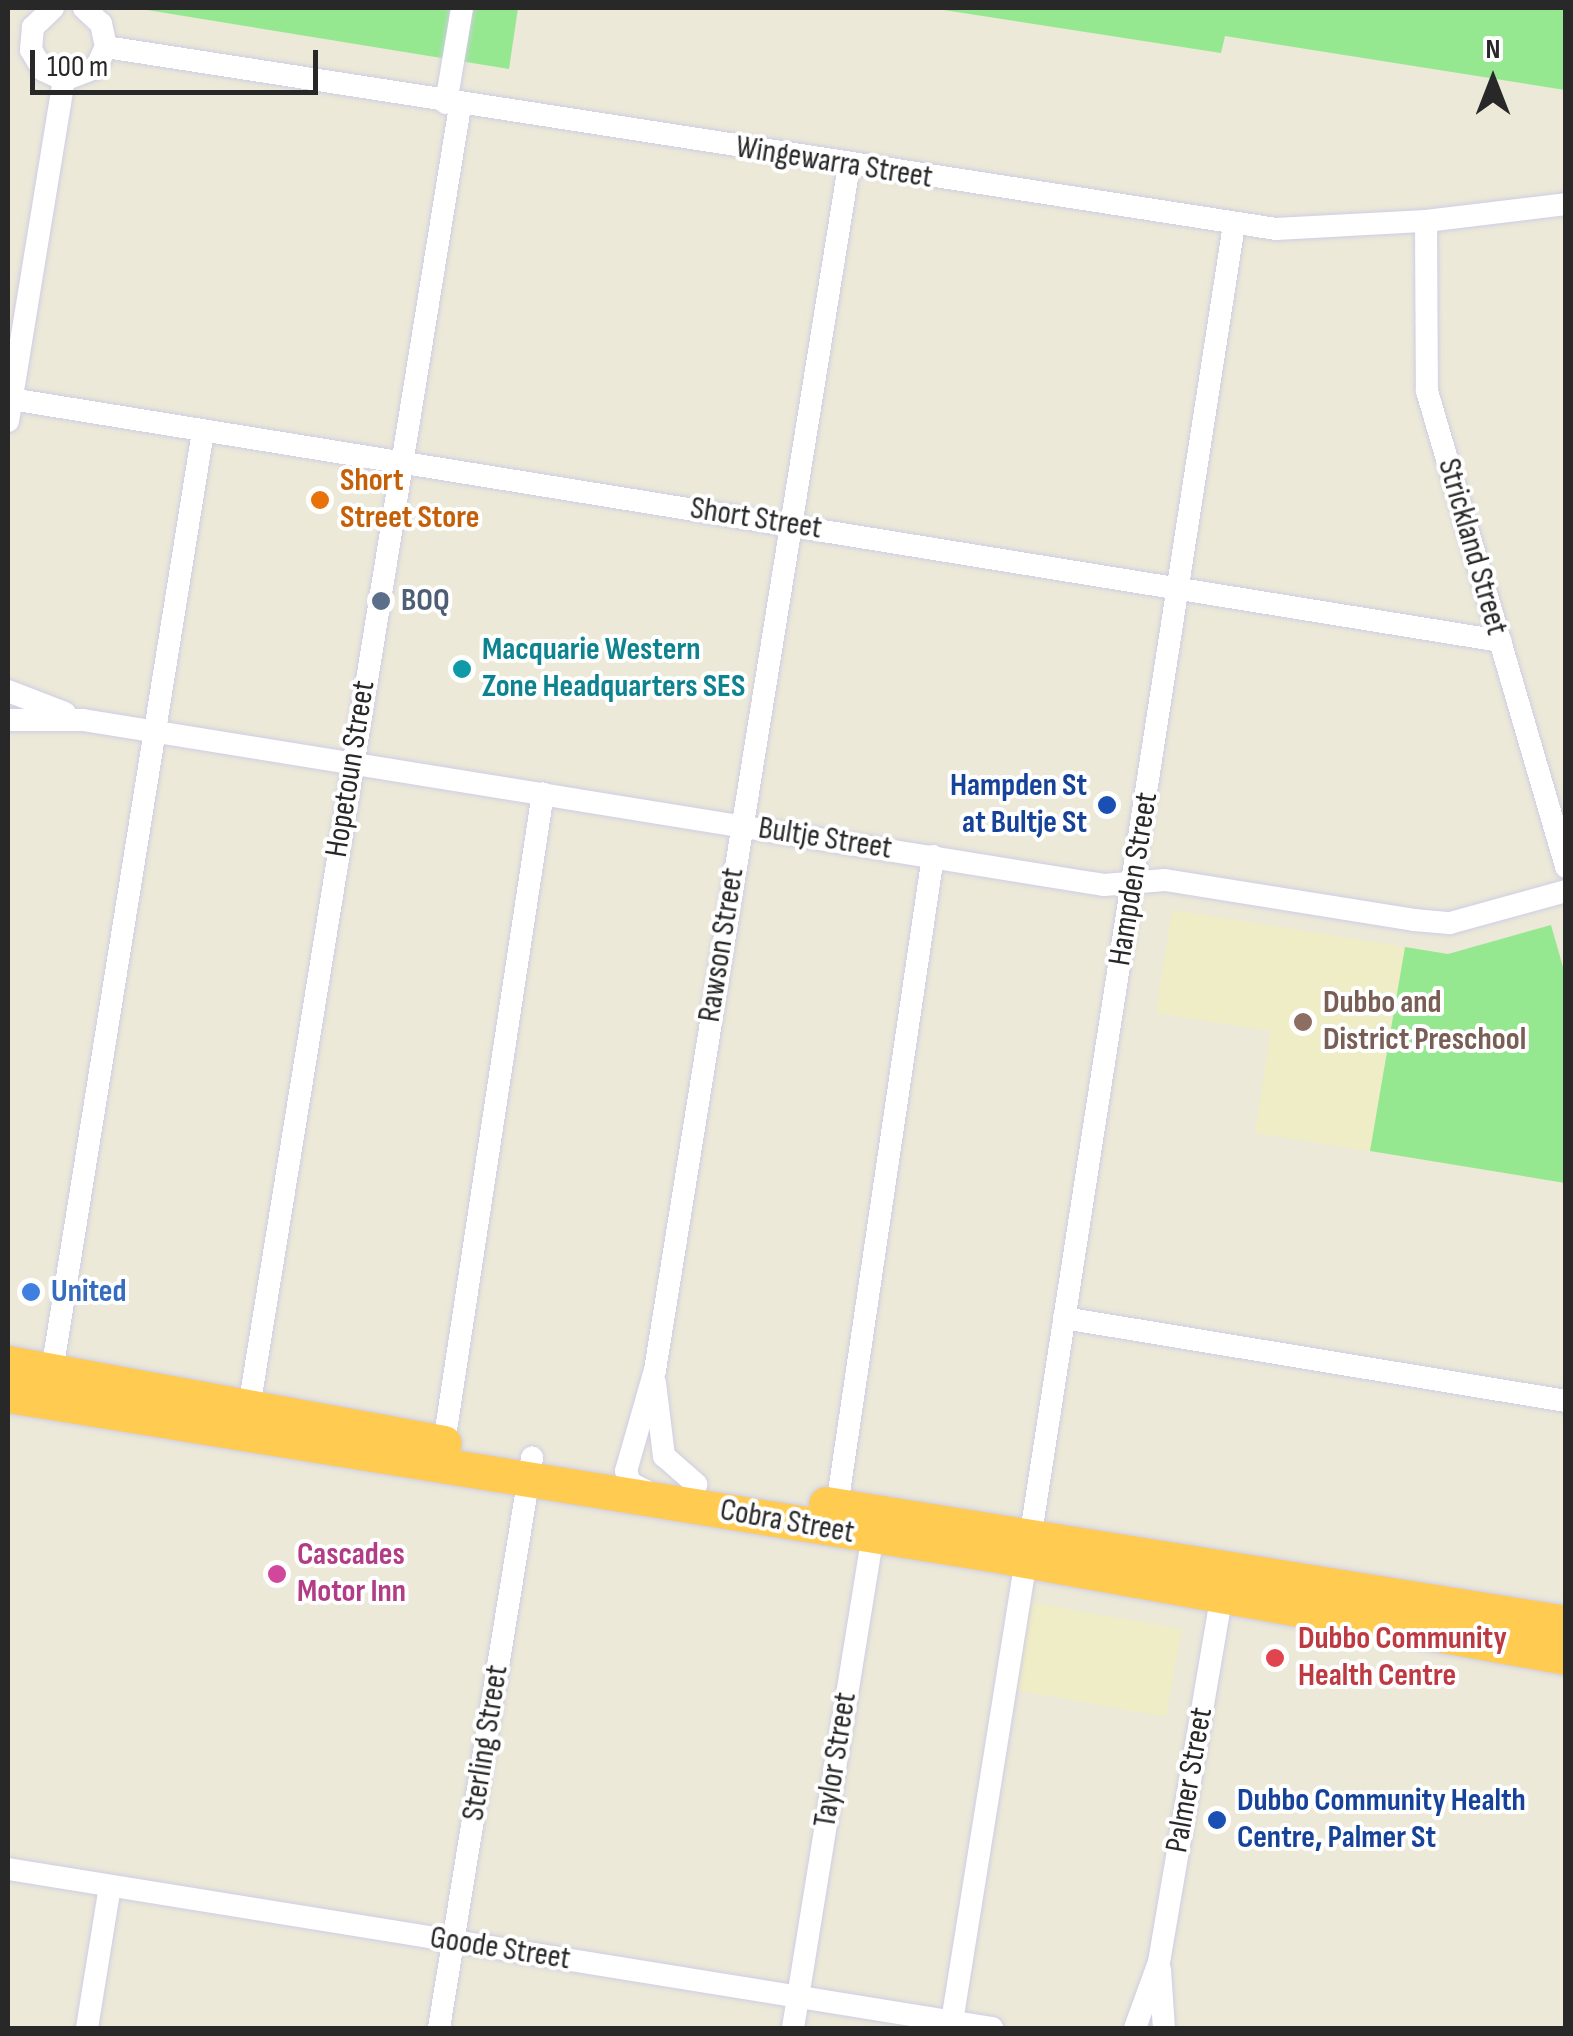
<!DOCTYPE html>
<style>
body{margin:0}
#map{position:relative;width:1573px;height:2036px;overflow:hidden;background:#ece9d8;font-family:"Sofia Sans Condensed",sans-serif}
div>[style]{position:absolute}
.education>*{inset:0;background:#efedc6;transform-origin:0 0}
.green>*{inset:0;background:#96e890}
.roads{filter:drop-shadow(0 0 2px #cfcde3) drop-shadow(0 0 2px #cfcde3)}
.minor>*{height:22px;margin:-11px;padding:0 11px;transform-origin:11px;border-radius:11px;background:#fff}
.highway>*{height:35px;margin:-17.5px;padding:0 17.5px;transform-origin:17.5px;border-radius:17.5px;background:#ffcb50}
.dots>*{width:28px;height:28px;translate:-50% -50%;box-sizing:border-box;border:5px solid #fff;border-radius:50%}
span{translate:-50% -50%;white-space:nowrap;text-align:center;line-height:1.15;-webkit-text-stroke:8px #fff;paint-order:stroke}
.street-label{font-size:32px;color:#282828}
.food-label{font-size:32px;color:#c56008;font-weight:700}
.left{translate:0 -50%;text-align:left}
.service-label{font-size:32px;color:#4e5e75;font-weight:700}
.culture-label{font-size:32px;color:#0d838f;font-weight:700}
.transit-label{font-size:32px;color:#164399;font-weight:700}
.right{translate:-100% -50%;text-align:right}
.education-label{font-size:32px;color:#785e54;font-weight:700}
.shop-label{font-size:32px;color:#366cbe;font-weight:700}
.hotel-label{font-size:32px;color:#b23c85;font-weight:700}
.health-label{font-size:32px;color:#be3a42;font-weight:700}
.frame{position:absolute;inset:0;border:10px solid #282828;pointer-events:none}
.north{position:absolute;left:1443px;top:30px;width:100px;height:100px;-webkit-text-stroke:8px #fff;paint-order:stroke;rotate:0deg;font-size:28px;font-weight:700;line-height:40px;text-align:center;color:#282828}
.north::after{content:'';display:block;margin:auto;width:35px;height:45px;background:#282828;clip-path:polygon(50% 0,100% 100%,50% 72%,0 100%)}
.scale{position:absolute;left:30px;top:50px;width:288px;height:45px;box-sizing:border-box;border:5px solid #282828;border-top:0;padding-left:12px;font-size:30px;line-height:35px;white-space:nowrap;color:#282828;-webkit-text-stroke:8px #fff;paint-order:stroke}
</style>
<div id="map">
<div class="education">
<i style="clip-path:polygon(1172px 910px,1405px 947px,1370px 1151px,1255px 1133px,1271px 1031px,1156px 1013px)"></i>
<i style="left:1016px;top:1600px;width:168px;height:89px;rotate:10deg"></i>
</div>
<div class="green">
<i style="clip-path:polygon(135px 8px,518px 8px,509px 69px)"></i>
<i style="clip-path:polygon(931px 8px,1565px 8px,1565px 90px,1225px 36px,1221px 53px)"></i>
<i style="clip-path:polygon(1551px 925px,1565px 974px,1565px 1183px,1370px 1151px,1405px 947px,1448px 954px)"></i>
</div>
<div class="roads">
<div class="minor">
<i style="left:53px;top:8px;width:28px;rotate:136deg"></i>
<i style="left:33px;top:27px;width:23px;rotate:95deg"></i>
<i style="left:31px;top:50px;width:23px;rotate:59deg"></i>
<i style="left:43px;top:70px;width:23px;rotate:25deg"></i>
<i style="left:64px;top:80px;width:34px;rotate:-21deg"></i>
<i style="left:96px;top:68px;width:23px;rotate:-65deg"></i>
<i style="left:106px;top:47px;width:24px;rotate:-102deg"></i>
<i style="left:101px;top:24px;width:23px;rotate:-137deg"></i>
<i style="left:106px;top:47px;width:1184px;rotate:8.84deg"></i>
<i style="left:1276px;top:229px;width:150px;rotate:-3.1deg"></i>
<i style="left:1426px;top:221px;width:141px;rotate:-6.9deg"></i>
<i style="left:446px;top:103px;width:96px;rotate:-80.4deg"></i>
<i style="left:1426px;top:221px;width:170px;rotate:89.7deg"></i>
<i style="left:1427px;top:391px;width:496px;rotate:73.7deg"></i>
<i style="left:11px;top:399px;width:1509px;rotate:9.23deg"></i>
<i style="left:8px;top:421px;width:346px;rotate:-80.7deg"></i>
<i style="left:8px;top:691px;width:61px;rotate:21.1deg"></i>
<i style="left:8px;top:720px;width:75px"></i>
<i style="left:83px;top:720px;width:1034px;rotate:9.18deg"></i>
<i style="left:1104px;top:885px;width:61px;rotate:-4.7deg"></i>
<i style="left:1165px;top:880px;width:252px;rotate:9.1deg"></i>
<i style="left:1414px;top:920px;width:36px;rotate:5deg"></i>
<i style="left:1450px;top:923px;width:120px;rotate:-15.4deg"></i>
<i style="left:1064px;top:1318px;width:509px;rotate:9.39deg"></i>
<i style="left:52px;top:1371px;width:952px;rotate:-80.87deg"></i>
<i style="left:655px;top:1383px;width:74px;rotate:83deg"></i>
<i style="left:664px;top:1456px;width:43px;rotate:41.2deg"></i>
<i style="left:247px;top:1420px;width:1331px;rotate:-80.79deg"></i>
<i style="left:444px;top:1443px;width:657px;rotate:-81.34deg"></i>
<i style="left:650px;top:1493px;width:22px;rotate:-153deg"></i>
<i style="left:630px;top:1483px;width:13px;rotate:-108deg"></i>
<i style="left:626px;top:1471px;width:105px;rotate:-74deg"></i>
<i style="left:655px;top:1370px;width:1221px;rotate:-80.85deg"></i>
<i style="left:837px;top:1506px;width:657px;rotate:-81.6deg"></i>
<i style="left:1031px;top:1533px;width:1325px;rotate:-81.18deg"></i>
<i style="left:8px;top:1869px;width:997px;rotate:9.18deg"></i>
<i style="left:1160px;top:1970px;width:58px;rotate:86.1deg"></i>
<i style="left:87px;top:2028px;width:144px;rotate:-80.8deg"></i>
<i style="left:439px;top:2028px;width:578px;rotate:-80.73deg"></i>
<i style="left:793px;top:2028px;width:498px;rotate:-80.8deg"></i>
<i style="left:873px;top:1536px;width:12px;rotate:-114deg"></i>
<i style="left:951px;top:2028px;width:473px;rotate:-80.9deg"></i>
<i style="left:1135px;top:2028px;width:70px;rotate:-70deg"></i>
<i style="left:1159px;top:1962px;width:368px;rotate:-80.3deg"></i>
</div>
<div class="highway">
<i style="left:8px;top:1363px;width:443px;rotate:10.4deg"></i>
<i style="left:8px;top:1395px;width:991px;rotate:9.18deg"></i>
<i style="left:986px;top:1553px;width:589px;rotate:10.17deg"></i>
<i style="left:826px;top:1504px;width:750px;rotate:9.14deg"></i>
</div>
</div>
<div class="dots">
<i style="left:320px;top:500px;background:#e8710a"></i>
<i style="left:381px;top:601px;background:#5c6f8a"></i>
<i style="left:462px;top:669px;background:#0f9aa8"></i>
<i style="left:1107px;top:805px;background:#1a4fb4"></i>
<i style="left:1303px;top:1022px;background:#8d6e63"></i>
<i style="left:31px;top:1292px;background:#3f7fe0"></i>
<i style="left:277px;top:1574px;background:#d1479c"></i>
<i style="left:1275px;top:1658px;background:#e0444e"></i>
<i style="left:1217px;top:1820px;background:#1a4fb4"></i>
</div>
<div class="street-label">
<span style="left:834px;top:163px;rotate:9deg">Wingewarra Street</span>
<span style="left:756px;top:519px;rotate:9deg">Short Street</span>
<span style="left:1472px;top:547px;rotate:74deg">Strickland Street</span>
<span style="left:351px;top:769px;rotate:-81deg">Hopetoun Street</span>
<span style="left:825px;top:839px;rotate:9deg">Bultje Street</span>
<span style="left:1134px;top:879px;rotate:-81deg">Hampden Street</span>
<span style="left:722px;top:945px;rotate:-81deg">Rawson Street</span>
<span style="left:787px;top:1522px;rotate:10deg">Cobra Street</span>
<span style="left:486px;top:1743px;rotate:-81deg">Sterling Street</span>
<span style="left:836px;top:1760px;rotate:-81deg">Taylor Street</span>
<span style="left:1190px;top:1780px;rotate:-80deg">Palmer Street</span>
<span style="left:500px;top:1949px;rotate:9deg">Goode Street</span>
</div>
<div class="food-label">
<span class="left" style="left:340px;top:500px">Short<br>Street Store</span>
</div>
<div class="service-label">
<span class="left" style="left:401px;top:601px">BOQ</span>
</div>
<div class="culture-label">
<span class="left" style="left:482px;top:669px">Macquarie Western<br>Zone Headquarters SES</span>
</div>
<div class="transit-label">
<span class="right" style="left:1087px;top:805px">Hampden St<br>at Bultje St</span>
<span class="left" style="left:1237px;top:1820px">Dubbo Community Health<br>Centre, Palmer St</span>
</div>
<div class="education-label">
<span class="left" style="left:1323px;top:1022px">Dubbo and<br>District Preschool</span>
</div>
<div class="shop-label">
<span class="left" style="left:51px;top:1292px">United</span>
</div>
<div class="hotel-label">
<span class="left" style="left:297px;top:1574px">Cascades<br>Motor Inn</span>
</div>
<div class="health-label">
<span class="left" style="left:1298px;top:1658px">Dubbo Community<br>Health Centre</span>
</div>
<div class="frame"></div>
<div class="north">N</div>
<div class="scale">100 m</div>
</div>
